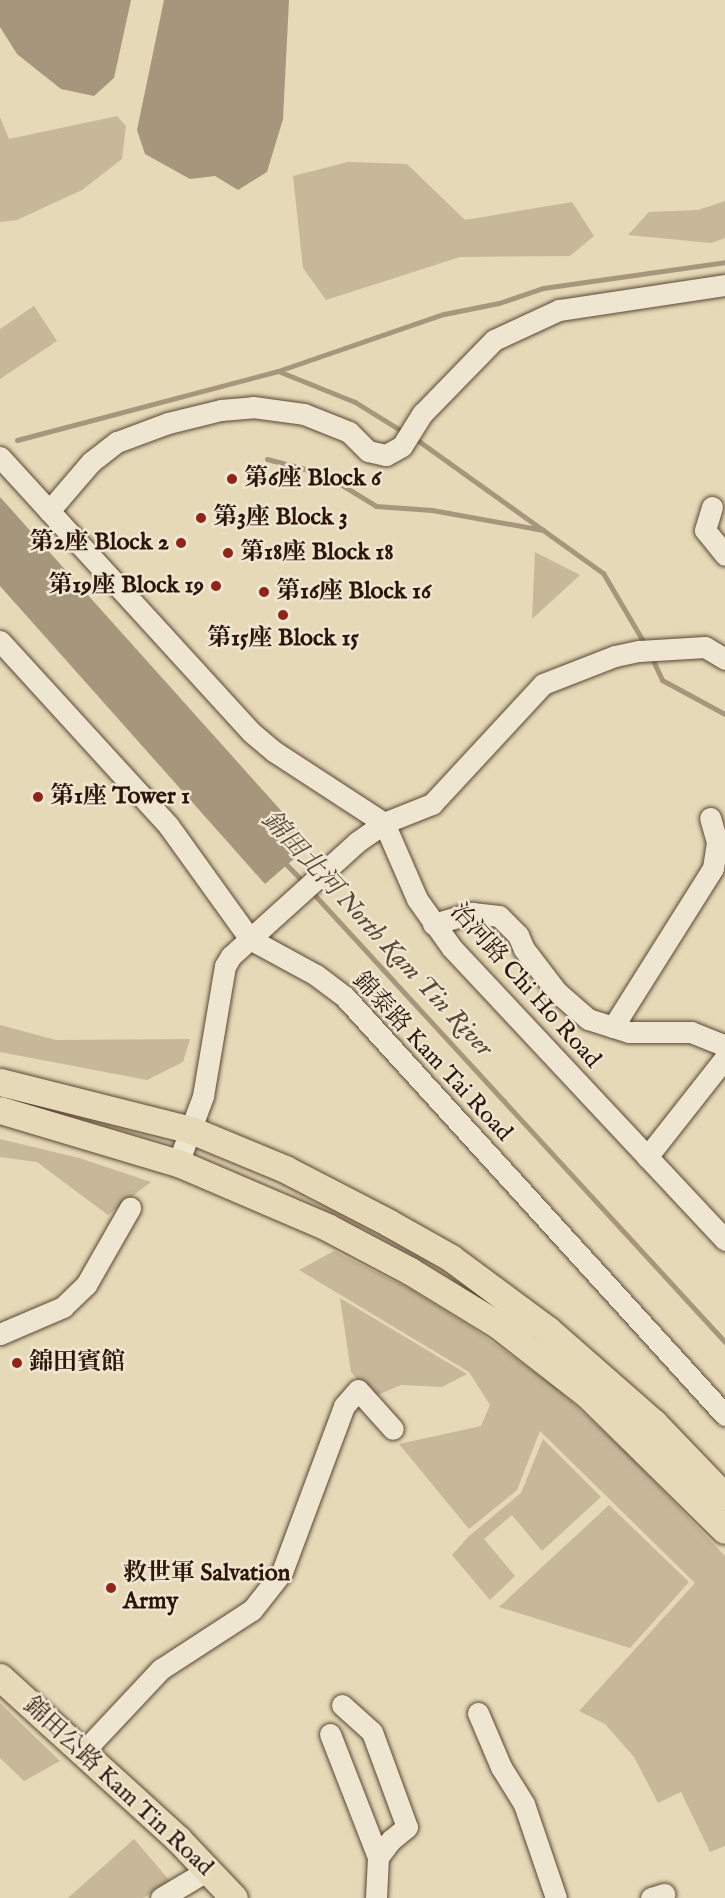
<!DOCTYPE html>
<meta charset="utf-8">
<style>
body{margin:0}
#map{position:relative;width:725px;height:1898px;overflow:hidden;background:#e5d9b7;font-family:"IM FELL English","Noto Serif TC",serif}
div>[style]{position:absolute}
.green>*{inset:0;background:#c6b899}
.water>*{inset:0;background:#a6967c}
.stream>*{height:5px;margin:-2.5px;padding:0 2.5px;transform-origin:2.5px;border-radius:2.5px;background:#a6967c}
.roads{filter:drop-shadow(0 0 2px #5b4634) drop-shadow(0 0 2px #5b4634)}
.minor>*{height:21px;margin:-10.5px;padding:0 10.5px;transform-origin:10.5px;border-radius:10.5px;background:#eee6d0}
.major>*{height:27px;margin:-13.5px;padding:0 13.5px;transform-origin:13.5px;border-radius:13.5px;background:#e5d9b7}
.dots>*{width:16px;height:16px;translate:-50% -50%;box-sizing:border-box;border:3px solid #eee6d0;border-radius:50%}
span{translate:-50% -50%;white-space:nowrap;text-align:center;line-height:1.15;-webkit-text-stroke:5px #eee6d0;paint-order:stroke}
.poi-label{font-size:24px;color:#2d1509;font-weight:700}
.left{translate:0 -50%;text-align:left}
.right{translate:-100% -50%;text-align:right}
.street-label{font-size:24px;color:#2d1509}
.water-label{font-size:26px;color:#5d4937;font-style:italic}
</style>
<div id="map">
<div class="green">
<i style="clip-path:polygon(117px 116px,126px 126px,122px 159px,82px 190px,17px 220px,0 222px,0 117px,9px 139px)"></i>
<i style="clip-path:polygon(348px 162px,407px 164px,465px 220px,572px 202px,594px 236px,570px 256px,460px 257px,326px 300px,303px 268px,293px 176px)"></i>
<i style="clip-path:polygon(725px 201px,725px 238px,711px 243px,628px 235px,649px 212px,698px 210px)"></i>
<i style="clip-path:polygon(34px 306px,57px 341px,0 379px,0 329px)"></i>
<i style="clip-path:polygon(535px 552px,580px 575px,532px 619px)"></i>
<i style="clip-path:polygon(0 1025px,56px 1040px,190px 1039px,183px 1062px,147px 1080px,0 1052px)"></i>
<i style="clip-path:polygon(0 1139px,79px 1158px,151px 1182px,108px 1215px,37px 1162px,0 1157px)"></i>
<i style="clip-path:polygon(334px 1251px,410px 1289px,474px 1329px,554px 1386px,628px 1454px,725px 1556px,725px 1846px,710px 1852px,681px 1792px,658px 1803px,634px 1757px,605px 1724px,579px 1711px,695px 1583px,540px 1431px,517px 1490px,469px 1529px,399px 1444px,481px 1426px,490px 1405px,469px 1372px,299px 1270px)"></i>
<i style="clip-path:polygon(340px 1298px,467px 1374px,442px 1387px,401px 1385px,373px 1397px,351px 1372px)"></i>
<i style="clip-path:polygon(543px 1439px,601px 1497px,542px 1551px,512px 1515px,484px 1539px,515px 1576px,490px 1600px,452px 1555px,469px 1536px,521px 1493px)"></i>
<i style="clip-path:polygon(609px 1505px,689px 1582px,630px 1648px,499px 1607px)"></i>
<i style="clip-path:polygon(0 1703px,60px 1761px,24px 1781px,0 1758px)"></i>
<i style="clip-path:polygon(134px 1839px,171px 1882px,143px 1898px,68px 1898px)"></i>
</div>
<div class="water">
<i style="clip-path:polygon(0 0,131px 0,114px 78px,94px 96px,61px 89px,17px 54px,0 27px)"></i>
<i style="clip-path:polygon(164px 0,289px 0,283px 119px,267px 172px,238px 190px,215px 176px,190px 179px,145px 154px,137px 130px)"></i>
<i style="clip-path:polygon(0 497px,311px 844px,265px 884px,0 586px)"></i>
</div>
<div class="stream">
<i style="left:278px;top:371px;width:83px;rotate:21.9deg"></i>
<i style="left:355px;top:402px;width:59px;rotate:31.8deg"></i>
<i style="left:413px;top:437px;width:234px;rotate:35.6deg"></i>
<i style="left:603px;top:573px;width:85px;rotate:59.5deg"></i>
<i style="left:17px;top:440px;width:270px;rotate:-14.8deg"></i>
<i style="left:278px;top:371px;width:176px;rotate:-19deg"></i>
<i style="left:444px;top:314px;width:56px;rotate:-11.3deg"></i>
<i style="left:499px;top:303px;width:46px;rotate:-18.8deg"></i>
<i style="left:543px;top:288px;width:184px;rotate:-8.1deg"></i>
<i style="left:267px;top:459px;width:59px;rotate:14.7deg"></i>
<i style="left:324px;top:474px;width:61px;rotate:31.6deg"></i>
<i style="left:376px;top:506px;width:56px;rotate:4.1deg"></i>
<i style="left:432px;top:510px;width:113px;rotate:10.2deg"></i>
<i style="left:650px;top:654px;width:29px;rotate:65deg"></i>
<i style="left:662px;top:680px;width:72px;rotate:28.4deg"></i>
<i style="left:284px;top:862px;width:29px;rotate:46deg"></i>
<i style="left:310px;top:890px;width:614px;rotate:47.44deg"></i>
</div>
<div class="roads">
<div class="minor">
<i style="left:0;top:457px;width:372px;rotate:47.6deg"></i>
<i style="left:251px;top:732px;width:31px;rotate:40deg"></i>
<i style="left:275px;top:752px;width:130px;rotate:33.1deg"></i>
<i style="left:384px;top:823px;width:83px;rotate:66.5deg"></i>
<i style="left:417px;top:899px;width:60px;rotate:54.5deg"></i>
<i style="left:452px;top:948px;width:400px;rotate:46.9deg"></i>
<i style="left:712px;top:507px;width:24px;rotate:107deg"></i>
<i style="left:705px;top:530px;width:32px;rotate:51deg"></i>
<i style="left:49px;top:511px;width:65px;rotate:-49.4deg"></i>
<i style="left:91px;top:462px;width:33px;rotate:-38deg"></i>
<i style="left:117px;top:442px;width:54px;rotate:-20.4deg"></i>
<i style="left:168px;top:423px;width:55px;rotate:-13.8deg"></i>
<i style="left:221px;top:410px;width:32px;rotate:-5deg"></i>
<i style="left:253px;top:407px;width:51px;rotate:7.8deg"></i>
<i style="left:304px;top:414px;width:48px;rotate:21.8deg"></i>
<i style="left:349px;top:432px;width:27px;rotate:45deg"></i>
<i style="left:368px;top:451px;width:18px;rotate:13deg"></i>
<i style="left:386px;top:455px;width:18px;rotate:-29deg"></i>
<i style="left:402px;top:446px;width:39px;rotate:-58deg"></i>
<i style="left:423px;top:413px;width:102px;rotate:-45.8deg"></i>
<i style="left:494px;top:340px;width:72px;rotate:-24.8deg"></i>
<i style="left:559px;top:310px;width:168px;rotate:-8.6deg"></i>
<i style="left:0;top:641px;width:249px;rotate:47.6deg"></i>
<i style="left:168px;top:825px;width:140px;rotate:54.3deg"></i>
<i style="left:250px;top:939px;width:75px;rotate:28.6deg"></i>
<i style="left:316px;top:975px;width:36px;rotate:37deg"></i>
<i style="left:345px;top:997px;width:565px;rotate:47.73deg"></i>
<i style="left:433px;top:924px;width:41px;rotate:-15.8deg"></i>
<i style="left:472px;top:913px;width:27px;rotate:6deg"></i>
<i style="left:499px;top:916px;width:27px;rotate:45deg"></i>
<i style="left:518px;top:935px;width:15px;rotate:67deg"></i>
<i style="left:524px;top:949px;width:54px;rotate:52.5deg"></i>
<i style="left:557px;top:992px;width:41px;rotate:41.1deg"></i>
<i style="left:588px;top:1019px;width:43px;rotate:17.6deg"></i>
<i style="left:629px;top:1032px;width:62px"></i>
<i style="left:691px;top:1032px;width:37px;rotate:22deg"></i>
<i style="left:613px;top:1027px;width:188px;rotate:-57.8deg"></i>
<i style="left:713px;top:868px;width:26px;rotate:-81deg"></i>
<i style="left:717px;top:842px;width:25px;rotate:-106deg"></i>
<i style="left:647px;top:1157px;width:126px;rotate:-51.8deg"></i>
<i style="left:178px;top:1163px;width:72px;rotate:-69.5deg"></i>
<i style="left:203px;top:1096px;width:132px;rotate:-80.4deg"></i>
<i style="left:225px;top:966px;width:12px;rotate:-59deg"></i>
<i style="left:231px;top:956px;width:170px;rotate:-42.1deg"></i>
<i style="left:357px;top:842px;width:33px;rotate:-35deg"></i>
<i style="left:384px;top:823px;width:52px;rotate:-21.6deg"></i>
<i style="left:432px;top:804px;width:163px;rotate:-47.2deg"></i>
<i style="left:543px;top:684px;width:77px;rotate:-21.3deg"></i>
<i style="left:615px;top:656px;width:25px;rotate:-12deg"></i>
<i style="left:639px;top:651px;width:66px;rotate:-3.5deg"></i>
<i style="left:705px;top:647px;width:23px;rotate:31deg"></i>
<i style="left:0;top:1334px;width:69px;rotate:-23.2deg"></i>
<i style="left:63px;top:1307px;width:32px;rotate:-44deg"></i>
<i style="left:86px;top:1285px;width:89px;rotate:-60.3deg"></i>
<i style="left:342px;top:1705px;width:40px;rotate:42deg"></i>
<i style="left:372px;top:1732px;width:101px;rotate:69.8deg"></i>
<i style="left:407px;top:1827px;width:21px;rotate:141deg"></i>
<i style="left:391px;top:1840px;width:21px;rotate:127deg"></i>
<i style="left:478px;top:1713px;width:59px;rotate:66.9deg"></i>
<i style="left:501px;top:1767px;width:44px;rotate:58.1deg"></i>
<i style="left:524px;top:1804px;width:99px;rotate:71.2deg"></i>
<i style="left:330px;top:1734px;width:132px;rotate:68.7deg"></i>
<i style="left:378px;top:1857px;width:41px;rotate:92.8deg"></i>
<i style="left:82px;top:1753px;width:115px;rotate:-46.8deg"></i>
<i style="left:161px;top:1669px;width:108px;rotate:-33deg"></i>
<i style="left:252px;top:1610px;width:48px;rotate:-51.7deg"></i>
<i style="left:282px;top:1572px;width:177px;rotate:-69.5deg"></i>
<i style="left:344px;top:1406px;width:21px;rotate:-49deg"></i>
<i style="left:358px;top:1390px;width:52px;rotate:48.1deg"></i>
<i style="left:161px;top:1898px;width:55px;rotate:-30.8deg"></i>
<i style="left:651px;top:1898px;width:14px;rotate:-17deg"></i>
</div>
<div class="major">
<i style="left:0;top:1082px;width:197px;rotate:14.1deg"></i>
<i style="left:191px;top:1130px;width:102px;rotate:22.5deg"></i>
<i style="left:285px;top:1169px;width:117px;rotate:27.4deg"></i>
<i style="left:389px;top:1223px;width:71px;rotate:29.4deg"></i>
<i style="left:451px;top:1258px;width:121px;rotate:36.6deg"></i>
<i style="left:548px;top:1330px;width:141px;rotate:41.3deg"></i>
<i style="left:654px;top:1423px;width:103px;rotate:46.2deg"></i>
<i style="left:0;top:1110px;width:186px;rotate:16.6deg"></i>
<i style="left:178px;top:1163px;width:162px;rotate:23.2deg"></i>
<i style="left:327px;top:1227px;width:94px;rotate:27.9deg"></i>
<i style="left:410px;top:1271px;width:103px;rotate:31.5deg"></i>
<i style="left:498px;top:1325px;width:114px;rotate:37.9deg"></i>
<i style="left:588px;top:1395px;width:192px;rotate:44.6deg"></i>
<i style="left:0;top:1677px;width:241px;rotate:42.3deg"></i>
<i style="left:178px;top:1839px;width:81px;rotate:46.5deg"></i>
</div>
</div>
<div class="dots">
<i style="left:232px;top:479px;background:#8f2418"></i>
<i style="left:201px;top:518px;background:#8f2418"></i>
<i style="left:181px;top:543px;background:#8f2418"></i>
<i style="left:228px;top:553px;background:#8f2418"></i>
<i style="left:216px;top:586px;background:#8f2418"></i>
<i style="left:264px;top:592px;background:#8f2418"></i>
<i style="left:283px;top:615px;background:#8f2418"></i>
<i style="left:38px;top:797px;background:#8f2418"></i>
<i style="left:17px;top:1363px;background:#8f2418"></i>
<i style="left:111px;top:1588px;background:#8f2418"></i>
</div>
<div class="poi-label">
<span class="left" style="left:244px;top:479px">第6座 Block 6</span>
<span class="left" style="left:213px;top:518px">第3座 Block 3</span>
<span class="right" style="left:169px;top:543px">第2座 Block 2</span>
<span class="left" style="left:240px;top:553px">第18座 Block 18</span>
<span class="right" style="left:204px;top:586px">第19座 Block 19</span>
<span class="left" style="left:276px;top:592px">第16座 Block 16</span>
<span style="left:283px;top:639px">第15座 Block 15</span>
<span class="left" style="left:50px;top:797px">第1座 Tower 1</span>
<span class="left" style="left:29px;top:1363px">錦田賓館</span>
<span class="left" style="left:123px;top:1588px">救世軍 Salvation<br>Army</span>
</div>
<div class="street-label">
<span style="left:525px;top:986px;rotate:48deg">治河路 Chi Ho Road</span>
<span style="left:432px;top:1057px;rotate:47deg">錦泰路 Kam Tai Road</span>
<span style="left:118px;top:1787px;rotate:43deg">錦田公路 Kam Tin Road</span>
</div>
<div class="water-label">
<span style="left:377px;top:934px;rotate:47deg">錦田北河 North Kam Tin River</span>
</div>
</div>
